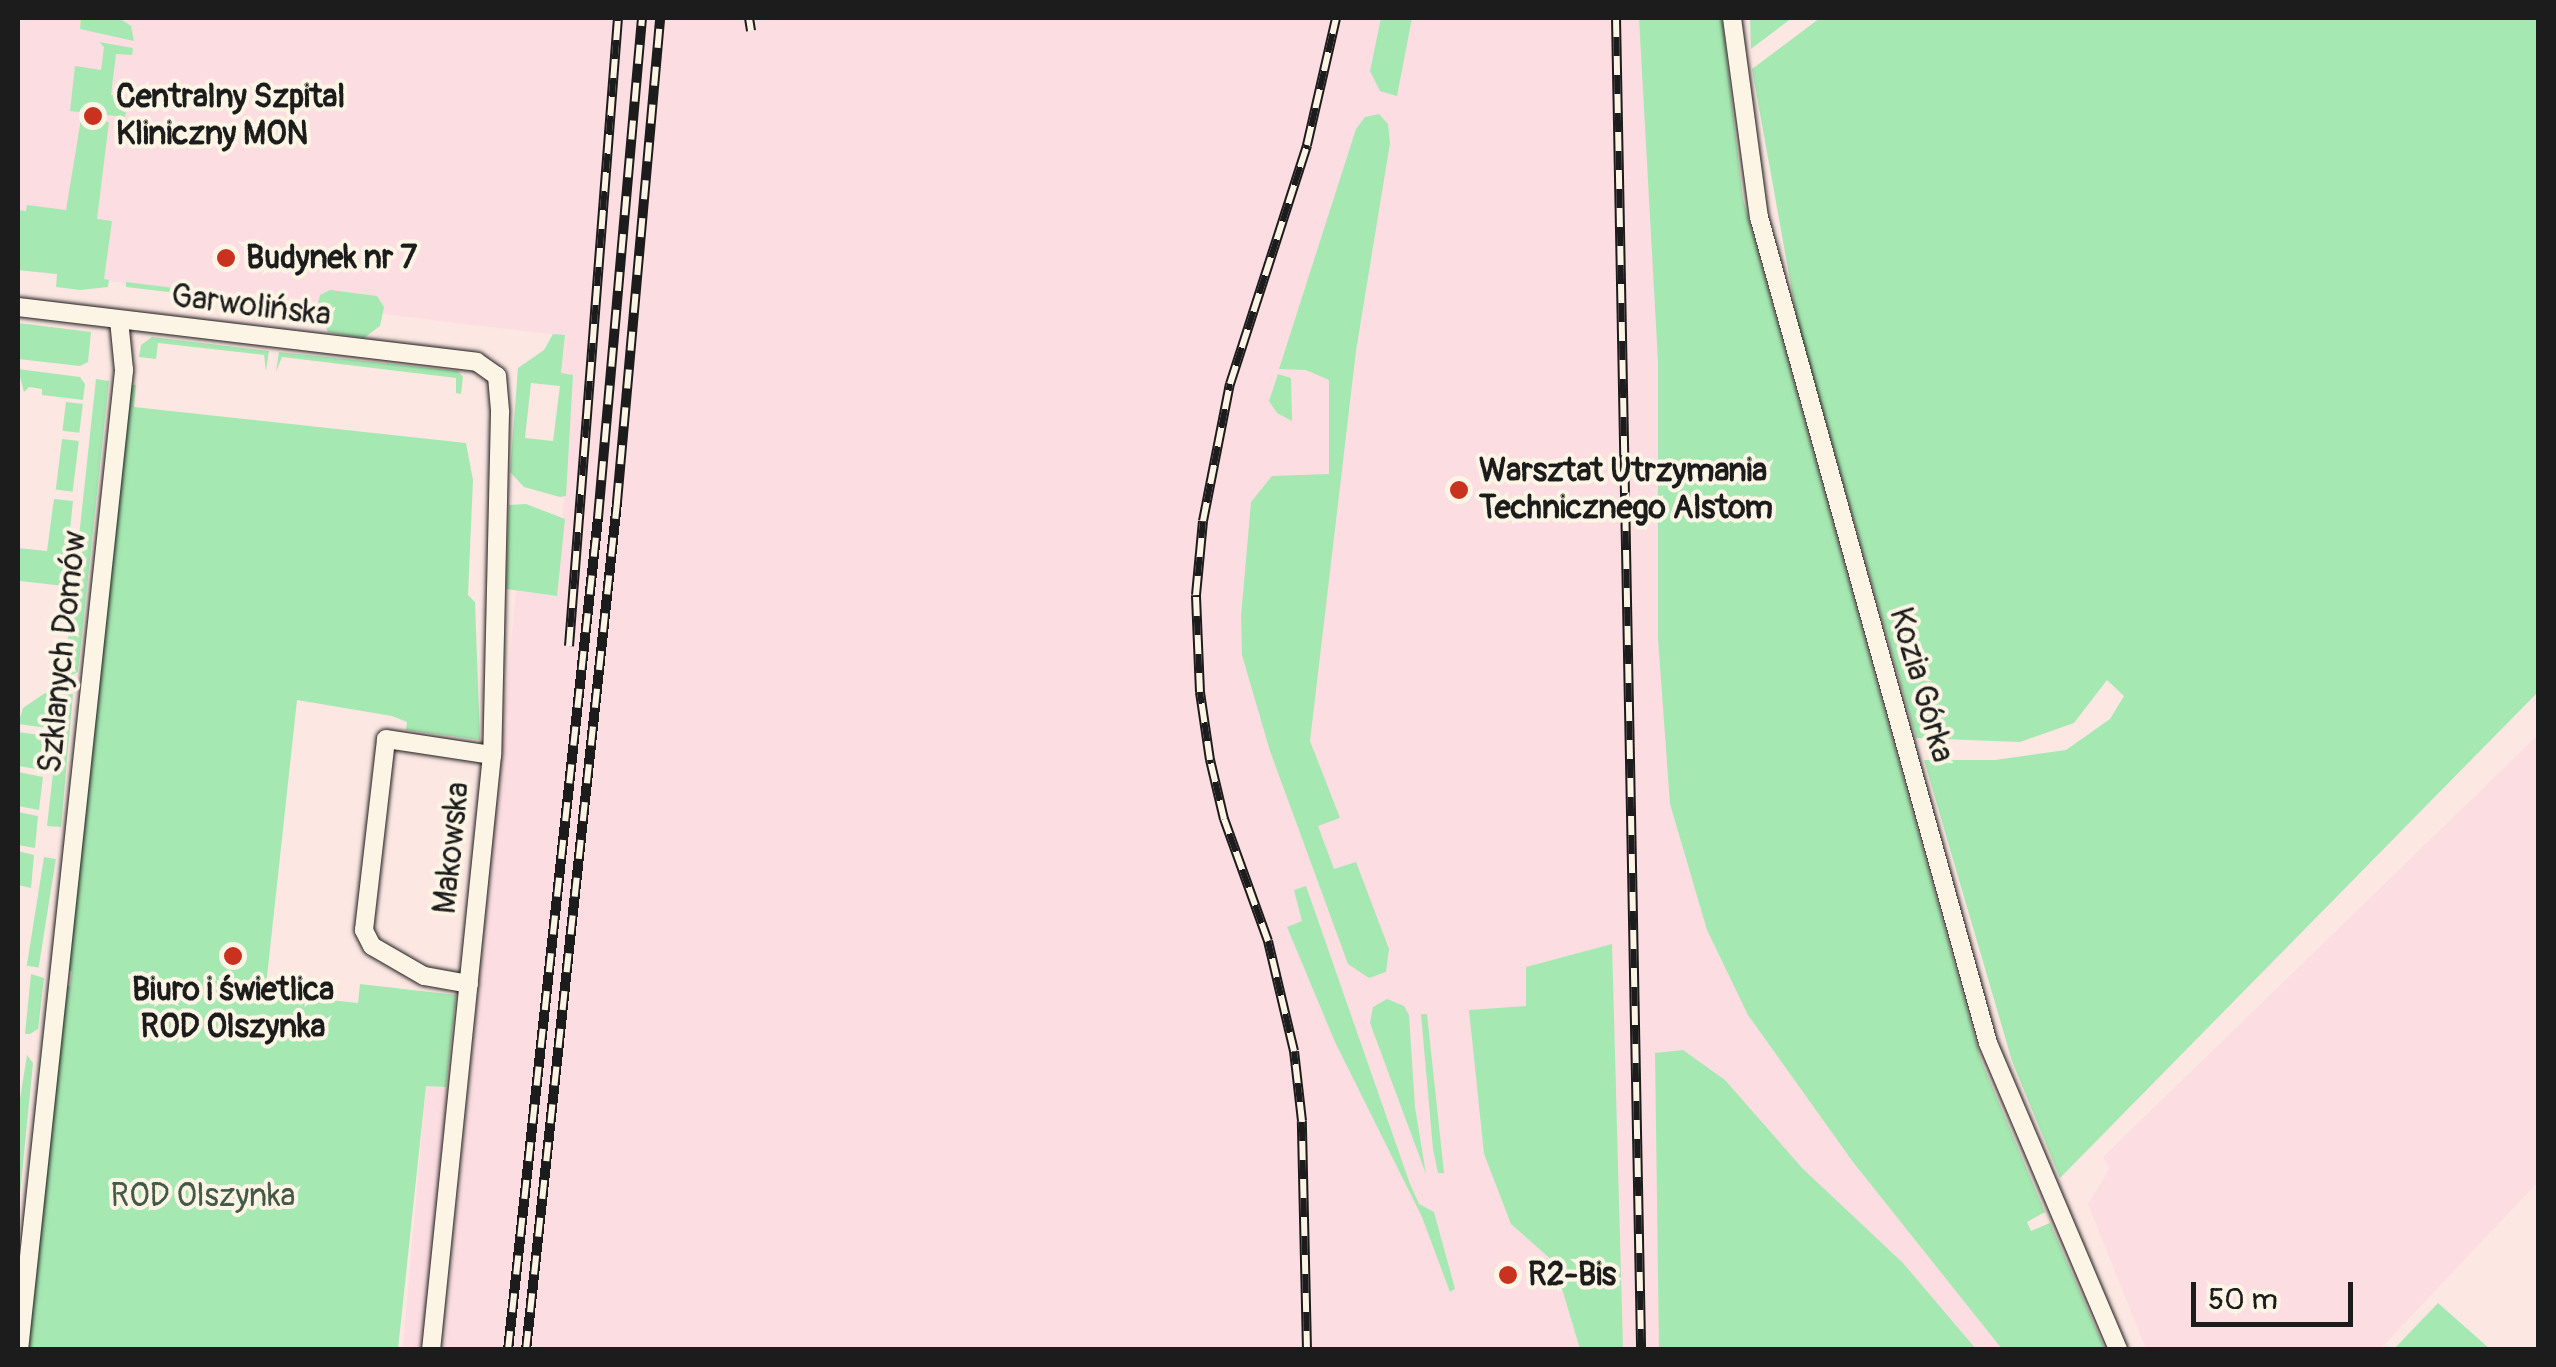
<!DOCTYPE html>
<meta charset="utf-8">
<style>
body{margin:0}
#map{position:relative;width:2556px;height:1367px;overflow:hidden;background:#fce7e3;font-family:Pangolin,sans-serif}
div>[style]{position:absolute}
.built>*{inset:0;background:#fcdde2;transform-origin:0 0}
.green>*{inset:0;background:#a6e8b2;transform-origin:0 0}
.roads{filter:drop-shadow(0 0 2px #1c1c1c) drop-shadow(0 0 2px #1c1c1c)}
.minor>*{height:18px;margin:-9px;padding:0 9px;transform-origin:9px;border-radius:9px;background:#fcf5e5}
.rail>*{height:10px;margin-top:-5px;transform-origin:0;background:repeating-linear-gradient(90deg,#fcf5e5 0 19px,#1c1c1c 0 38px);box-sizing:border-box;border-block:2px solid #1c1c1c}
.dots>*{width:28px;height:28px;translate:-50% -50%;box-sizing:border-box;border:5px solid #fcf5e5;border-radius:50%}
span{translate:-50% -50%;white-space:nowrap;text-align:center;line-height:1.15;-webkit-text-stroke:8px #fcf5e5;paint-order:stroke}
.poi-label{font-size:32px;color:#1c1c1c;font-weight:700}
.left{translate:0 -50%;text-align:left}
.street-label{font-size:32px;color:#1c1c1c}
.park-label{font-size:32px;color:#455949}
.frame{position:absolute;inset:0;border:20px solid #1c1c1c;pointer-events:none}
.scale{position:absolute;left:2191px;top:1282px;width:162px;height:45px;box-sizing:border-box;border:5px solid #1c1c1c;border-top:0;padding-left:12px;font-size:30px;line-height:35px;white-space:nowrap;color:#1c1c1c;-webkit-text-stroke:8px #fcf5e5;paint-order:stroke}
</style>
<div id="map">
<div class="built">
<i style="clip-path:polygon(18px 18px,1702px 18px,1711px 105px,1990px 1134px,2081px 1349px,444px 1349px,516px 591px,557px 595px,573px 376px,561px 373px,565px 336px,18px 270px)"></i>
<i style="clip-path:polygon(2538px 735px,2538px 1182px,2380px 1349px,2146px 1349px,2088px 1204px,2110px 1168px,2103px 1157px)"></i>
<i style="left:426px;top:1085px;width:24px;height:266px;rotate:5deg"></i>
</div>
<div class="green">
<i style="clip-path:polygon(81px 18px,119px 18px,131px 26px,134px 41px,80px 29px)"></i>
<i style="clip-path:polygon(1381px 18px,1412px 18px,1397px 96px,1380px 91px,1370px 71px)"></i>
<i style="clip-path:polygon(1639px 18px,1722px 18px,1743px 199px,1981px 1060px,2045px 1212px,2027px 1222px,2031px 1231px,2050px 1223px,2105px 1349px,2002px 1349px,1853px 1162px,1748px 1015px,1707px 930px,1670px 804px,1658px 639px,1658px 362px)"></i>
<i style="clip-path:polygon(1750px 18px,1792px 18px,1751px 49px)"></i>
<i style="clip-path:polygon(1820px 18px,2535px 18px,2538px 26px,2538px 692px,2060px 1178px,2012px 1061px,1924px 760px,1995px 760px,2066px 750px,2110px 719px,2124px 696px,2107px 680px,2074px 723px,2020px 742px,1916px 738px,1797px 319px,1752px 69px)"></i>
<i style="clip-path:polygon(99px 42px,133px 48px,132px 55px,116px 54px,111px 95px,128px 98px,125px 117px,70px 111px,75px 66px,101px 70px,104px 47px)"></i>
<i style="clip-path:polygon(1379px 114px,1388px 124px,1390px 143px,1356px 351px,1310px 741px,1340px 818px,1318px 826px,1334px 869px,1356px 862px,1389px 949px,1386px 972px,1369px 978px,1348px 964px,1270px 751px,1242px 655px,1241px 617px,1251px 502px,1272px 476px,1329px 474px,1329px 380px,1306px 370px,1279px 369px,1356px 129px,1365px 117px)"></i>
<i style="clip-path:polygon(81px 119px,109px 122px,97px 219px,112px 221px,104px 279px,109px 280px,108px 287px,80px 290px,56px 287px,57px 274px,18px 270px,18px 210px,26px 211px,27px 205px,66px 210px)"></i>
<i style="clip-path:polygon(126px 282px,150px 285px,290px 302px,285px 306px,126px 287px)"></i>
<i style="clip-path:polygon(330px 290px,377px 296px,384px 307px,380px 326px,364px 338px,328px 332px,317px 308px,320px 295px)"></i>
<i style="clip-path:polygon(18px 323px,91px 332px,88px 362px,80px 366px,18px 359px)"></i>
<i style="clip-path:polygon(evenodd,553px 334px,565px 335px,561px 373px,573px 375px,566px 496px,560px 497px,524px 487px,510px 472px,518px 368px,544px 350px,553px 334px,531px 383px,560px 386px,553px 441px,525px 438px,531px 383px)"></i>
<i style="clip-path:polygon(152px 337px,269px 351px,266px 371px,264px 355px,158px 343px,156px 359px,139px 357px,141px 345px)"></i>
<i style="clip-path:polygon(279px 352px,458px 371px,463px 377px,461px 394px,456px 393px,456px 378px,282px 357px,276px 372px)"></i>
<i style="clip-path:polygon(18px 369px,80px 377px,85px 384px,83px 400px,42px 395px,42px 389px,29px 387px,24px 392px)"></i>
<i style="clip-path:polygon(1278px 374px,1291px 378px,1292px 421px,1277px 413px,1269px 401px)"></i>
<i style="clip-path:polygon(96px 379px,109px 381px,78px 672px,70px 676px,64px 676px)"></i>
<i style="clip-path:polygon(129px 385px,136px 385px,134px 407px,466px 443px,473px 480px,468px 595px,475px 602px,480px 740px,406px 730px,407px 722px,392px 716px,297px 700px,266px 986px,266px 993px,358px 1003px,360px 984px,456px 995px,446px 1087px,426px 1086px,398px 1349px,26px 1350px,65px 986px,70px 986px,72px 971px,66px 970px)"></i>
<i style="left:66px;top:402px;width:17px;height:29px;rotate:7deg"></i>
<i style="left:62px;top:439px;width:17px;height:51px;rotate:7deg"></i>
<i style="clip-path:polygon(54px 499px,73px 501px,64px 586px,20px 581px,18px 593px,18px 548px,47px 551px)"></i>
<i style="clip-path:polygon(526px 504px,565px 519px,557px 596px,506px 589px,509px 505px)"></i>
<i style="clip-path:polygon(45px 693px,52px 693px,48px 728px,18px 724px,23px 708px)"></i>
<i style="clip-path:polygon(62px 693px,73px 694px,61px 827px,47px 826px)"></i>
<i style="clip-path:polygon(18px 732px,47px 736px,43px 770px,18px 766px)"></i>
<i style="clip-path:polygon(18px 772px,43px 777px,39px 810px,18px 806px)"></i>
<i style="clip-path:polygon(18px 812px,38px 816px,35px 848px,18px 845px)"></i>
<i style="clip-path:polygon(18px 851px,34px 855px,31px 888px,18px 885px)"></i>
<i style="left:44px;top:857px;width:12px;height:110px;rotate:9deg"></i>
<i style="clip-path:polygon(1306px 886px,1410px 1184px,1419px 1204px,1434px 1212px,1455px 1289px,1450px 1292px,1422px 1217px,1335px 1042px,1287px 927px,1302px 921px,1294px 890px)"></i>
<i style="clip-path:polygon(1612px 944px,1623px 1349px,1580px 1349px,1554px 1262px,1511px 1224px,1484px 1154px,1469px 1010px,1526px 1006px,1526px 967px)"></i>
<i style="clip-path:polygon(31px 974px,44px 978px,38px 1029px,30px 1034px,25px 1034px)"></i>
<i style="clip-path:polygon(1387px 999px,1404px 1006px,1409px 1015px,1415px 1107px,1426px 1174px,1370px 1023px,1373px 1007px)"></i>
<i style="clip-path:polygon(1421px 1014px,1427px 1014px,1444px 1173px,1438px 1173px,1433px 1149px)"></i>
<i style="clip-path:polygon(1683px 1050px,1725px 1080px,1802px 1168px,1903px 1263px,1976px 1349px,1659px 1349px,1655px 1053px)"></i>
<i style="clip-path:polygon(27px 1055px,33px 1063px,18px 1214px,18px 1111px)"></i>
<i style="clip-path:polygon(2438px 1303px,2490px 1349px,2394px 1349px)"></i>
</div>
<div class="roads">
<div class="minor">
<i style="left:1732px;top:18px;width:201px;rotate:82.3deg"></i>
<i style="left:1759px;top:217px;width:857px;rotate:74.5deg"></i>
<i style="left:1988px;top:1043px;width:333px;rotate:67deg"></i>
<i style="left:18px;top:307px;width:462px;rotate:6.8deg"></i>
<i style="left:477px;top:362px;width:24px;rotate:35deg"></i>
<i style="left:497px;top:376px;width:37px;rotate:85deg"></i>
<i style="left:500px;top:413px;width:342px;rotate:91.3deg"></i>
<i style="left:492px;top:755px;width:598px;rotate:95.85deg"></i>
<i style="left:469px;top:984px;width:46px;rotate:-169.9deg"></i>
<i style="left:424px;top:976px;width:60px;rotate:-150deg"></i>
<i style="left:372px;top:946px;width:18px;rotate:-117deg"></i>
<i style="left:364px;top:930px;width:192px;rotate:-83.4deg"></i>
<i style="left:386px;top:739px;width:107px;rotate:8.6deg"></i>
<i style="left:19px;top:1350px;width:986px;rotate:-83.88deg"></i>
<i style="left:124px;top:370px;width:50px;rotate:-95.7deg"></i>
</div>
</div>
<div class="rail">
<i style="left:749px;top:18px;width:13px;rotate:81deg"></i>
<i style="left:1616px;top:18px;width:1332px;rotate:88.92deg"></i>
<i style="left:569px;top:646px;width:630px;rotate:-85.54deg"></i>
<i style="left:508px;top:1350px;width:837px;rotate:-83.83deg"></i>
<i style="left:598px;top:518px;width:502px;rotate:-84.97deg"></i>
<i style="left:526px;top:1350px;width:853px;rotate:-83.87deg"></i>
<i style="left:617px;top:502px;width:486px;rotate:-84.9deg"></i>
<i style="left:1307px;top:1350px;width:229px;rotate:-91.3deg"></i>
<i style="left:1302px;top:1121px;width:70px;rotate:-96.5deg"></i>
<i style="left:1294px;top:1051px;width:113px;rotate:-103.3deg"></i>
<i style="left:1268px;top:941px;width:130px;rotate:-109.8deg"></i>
<i style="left:1224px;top:819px;width:61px;rotate:-103.3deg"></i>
<i style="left:1210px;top:760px;width:69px;rotate:-98.4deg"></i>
<i style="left:1200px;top:692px;width:97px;rotate:-92.4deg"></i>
<i style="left:1196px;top:595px;width:74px;rotate:-84.6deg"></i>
<i style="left:1203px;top:521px;width:140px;rotate:-78.9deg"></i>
<i style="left:1230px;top:384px;width:251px;rotate:-72.1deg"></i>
<i style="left:1307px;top:145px;width:130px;rotate:-77.1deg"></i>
</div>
<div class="dots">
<i style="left:93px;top:116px;background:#c8321e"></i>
<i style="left:226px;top:258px;background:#c8321e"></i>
<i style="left:1459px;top:490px;background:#c8321e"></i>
<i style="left:233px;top:956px;background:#c8321e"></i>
<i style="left:1508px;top:1275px;background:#c8321e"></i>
</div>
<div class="poi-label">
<span class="left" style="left:116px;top:116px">Centralny Szpital<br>Kliniczny MON</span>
<span class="left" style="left:246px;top:258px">Budynek nr 7</span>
<span class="left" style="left:1479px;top:490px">Warsztat Utrzymania<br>Technicznego Alstom</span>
<span style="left:233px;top:1009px">Biuro i świetlica<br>ROD Olszynka</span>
<span class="left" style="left:1528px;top:1275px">R2-Bis</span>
</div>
<div class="street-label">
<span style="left:251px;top:306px;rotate:7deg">Garwolińska</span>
<span style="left:63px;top:652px;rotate:-84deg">Szklanych Domów</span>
<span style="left:1921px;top:685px;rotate:74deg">Kozia Górka</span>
<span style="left:452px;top:848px;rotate:-84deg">Makowska</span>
</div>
<div class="park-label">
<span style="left:203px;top:1196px">ROD Olszynka</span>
</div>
<div class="frame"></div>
<div class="scale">50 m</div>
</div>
